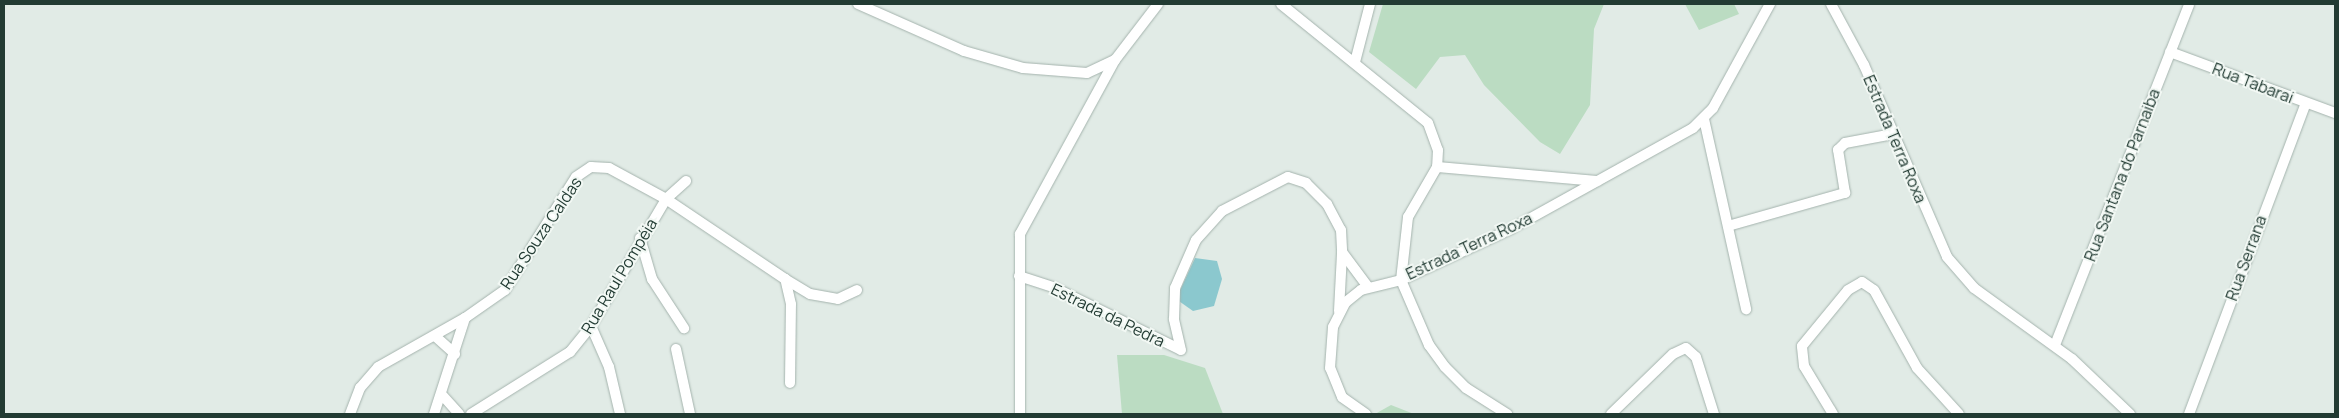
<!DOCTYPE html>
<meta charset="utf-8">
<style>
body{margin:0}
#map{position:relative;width:2339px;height:418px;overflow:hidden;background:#e1ebe6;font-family:Manrope,sans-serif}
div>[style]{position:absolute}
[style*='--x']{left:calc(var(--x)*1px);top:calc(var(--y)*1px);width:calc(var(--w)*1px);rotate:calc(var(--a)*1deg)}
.green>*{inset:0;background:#bbdcc2}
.water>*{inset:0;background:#8bc8ce}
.roads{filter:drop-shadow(0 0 1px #a4b3ad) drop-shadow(0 0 1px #a4b3ad)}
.minor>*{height:10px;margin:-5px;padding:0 5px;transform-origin:5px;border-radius:5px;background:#fff}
span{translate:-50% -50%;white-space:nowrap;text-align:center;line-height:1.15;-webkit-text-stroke:4px #f2f8f4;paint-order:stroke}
.street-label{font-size:16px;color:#223b33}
.frame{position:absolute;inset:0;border:5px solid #223b33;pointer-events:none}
</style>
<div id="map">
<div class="green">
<i style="clip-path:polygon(1383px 4px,1604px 4px,1594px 29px,1590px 105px,1560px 154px,1540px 142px,1484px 85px,1465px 55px,1440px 57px,1416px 89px,1369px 52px)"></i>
<i style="clip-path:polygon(1685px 4px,1734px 4px,1739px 14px,1699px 30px)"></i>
<i style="clip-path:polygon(1117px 355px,1164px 355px,1205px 368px,1223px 414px,1122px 414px)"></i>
<i style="clip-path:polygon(1391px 405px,1414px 414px,1375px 414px)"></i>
</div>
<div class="water">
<i style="clip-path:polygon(1195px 258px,1217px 261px,1222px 279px,1214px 306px,1193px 311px,1176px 299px)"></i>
</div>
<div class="roads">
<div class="minor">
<i style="--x:858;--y:4;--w:116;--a:23.9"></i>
<i style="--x:964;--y:51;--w:61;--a:16.1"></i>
<i style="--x:1023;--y:68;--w:64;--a:4.5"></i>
<i style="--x:1087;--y:73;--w:31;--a:-25"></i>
<i style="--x:1281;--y:4;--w:189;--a:39"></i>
<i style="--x:1428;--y:123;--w:29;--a:70"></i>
<i style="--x:1438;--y:150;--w:17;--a:93"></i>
<i style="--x:1437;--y:167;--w:58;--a:120.1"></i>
<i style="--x:1408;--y:217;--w:63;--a:96.3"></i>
<i style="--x:1401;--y:280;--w:71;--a:66.7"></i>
<i style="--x:1429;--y:345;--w:27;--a:54"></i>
<i style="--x:1445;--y:367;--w:30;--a:45"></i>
<i style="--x:1466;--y:388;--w:49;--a:32.4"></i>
<i style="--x:1831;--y:4;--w:69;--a:61.6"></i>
<i style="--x:1864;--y:65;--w:209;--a:66.6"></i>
<i style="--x:1947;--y:257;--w:41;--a:48.9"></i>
<i style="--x:1974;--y:288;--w:121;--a:35.9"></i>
<i style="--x:2072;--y:359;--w:80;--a:43.5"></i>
<i style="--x:2170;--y:52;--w:176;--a:20.3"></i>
<i style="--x:1355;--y:62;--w:60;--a:-75.5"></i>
<i style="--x:1704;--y:119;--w:195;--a:77.5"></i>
<i style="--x:1437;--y:167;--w:161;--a:5"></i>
<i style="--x:1728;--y:226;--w:122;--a:-15.8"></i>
<i style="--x:1845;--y:193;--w:44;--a:-99.2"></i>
<i style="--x:1838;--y:150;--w:10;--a:-45"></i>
<i style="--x:1845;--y:143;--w:49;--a:-10.6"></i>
<i style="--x:640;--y:238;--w:43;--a:73.7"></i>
<i style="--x:652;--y:279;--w:59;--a:56.9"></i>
<i style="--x:1019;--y:276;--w:38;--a:18"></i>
<i style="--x:1055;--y:288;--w:140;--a:26.2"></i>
<i style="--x:1181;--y:350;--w:32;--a:-103"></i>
<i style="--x:1174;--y:319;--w:31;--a:-88"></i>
<i style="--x:1175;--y:288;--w:52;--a:-66.4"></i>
<i style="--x:1196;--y:240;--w:39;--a:-48"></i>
<i style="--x:1222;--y:211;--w:74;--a:-27.3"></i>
<i style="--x:1288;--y:177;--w:19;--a:18"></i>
<i style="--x:1306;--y:183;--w:30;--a:45"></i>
<i style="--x:1327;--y:204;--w:30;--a:62"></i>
<i style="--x:1341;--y:230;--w:22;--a:87"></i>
<i style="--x:1342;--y:252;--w:44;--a:53.4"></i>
<i style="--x:1339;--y:311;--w:58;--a:-87"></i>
<i style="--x:591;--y:326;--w:45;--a:66.3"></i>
<i style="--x:609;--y:367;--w:48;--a:76.8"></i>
<i style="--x:435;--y:336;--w:27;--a:42"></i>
<i style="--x:2055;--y:345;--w:366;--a:-68.5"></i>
<i style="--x:676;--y:349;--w:66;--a:77.8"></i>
<i style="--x:790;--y:383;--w:79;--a:-89.3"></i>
<i style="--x:791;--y:304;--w:26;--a:-103"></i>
<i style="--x:785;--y:279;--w:29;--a:31"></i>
<i style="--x:810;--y:294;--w:28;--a:10"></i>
<i style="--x:838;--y:299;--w:21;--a:-25"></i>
<i style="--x:443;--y:396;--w:24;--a:48"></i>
<i style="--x:350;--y:414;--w:28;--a:-69"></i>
<i style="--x:360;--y:388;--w:28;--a:-49"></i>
<i style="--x:378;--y:367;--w:100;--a:-29.4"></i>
<i style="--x:465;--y:318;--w:49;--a:-35"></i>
<i style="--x:505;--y:290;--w:133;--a:-57.9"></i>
<i style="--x:576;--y:177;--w:18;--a:-34"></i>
<i style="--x:591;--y:167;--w:18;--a:3"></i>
<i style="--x:609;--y:168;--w:65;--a:28.5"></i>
<i style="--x:666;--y:199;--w:143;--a:33.9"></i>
<i style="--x:434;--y:414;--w:101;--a:-72.1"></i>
<i style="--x:471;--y:414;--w:117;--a:-32.1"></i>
<i style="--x:570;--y:352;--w:33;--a:-51"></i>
<i style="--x:591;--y:326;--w:147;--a:-59.4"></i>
<i style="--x:666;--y:199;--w:27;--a:-42"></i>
<i style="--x:1020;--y:414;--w:180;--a:-90"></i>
<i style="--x:1020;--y:234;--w:198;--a:-61.4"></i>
<i style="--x:1115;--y:60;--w:71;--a:-52.5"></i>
<i style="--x:1366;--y:414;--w:29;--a:-145"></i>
<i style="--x:1342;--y:397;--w:31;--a:-112"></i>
<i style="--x:1330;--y:368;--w:41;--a:-85.8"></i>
<i style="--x:1333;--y:327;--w:28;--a:-63"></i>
<i style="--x:1346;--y:302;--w:19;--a:-39"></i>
<i style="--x:1361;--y:290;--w:41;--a:-14"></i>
<i style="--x:1401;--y:280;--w:121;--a:-24.9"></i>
<i style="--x:1511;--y:229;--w:208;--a:-29"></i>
<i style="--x:1693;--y:128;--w:28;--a:-45"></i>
<i style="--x:1713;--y:108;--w:119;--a:-61.3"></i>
<i style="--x:1611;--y:414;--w:86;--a:-44.1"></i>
<i style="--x:1673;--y:354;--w:14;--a:-25"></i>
<i style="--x:1686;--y:348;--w:13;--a:42"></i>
<i style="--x:1696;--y:357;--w:60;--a:72.5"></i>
<i style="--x:1833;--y:414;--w:56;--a:-121.1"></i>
<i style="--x:1804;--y:366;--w:20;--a:-96"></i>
<i style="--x:1802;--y:346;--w:72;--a:-50.6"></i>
<i style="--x:1848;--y:290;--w:16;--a:-30"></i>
<i style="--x:1862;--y:282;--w:14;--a:34"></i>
<i style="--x:1874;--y:290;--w:89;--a:61.1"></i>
<i style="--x:1917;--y:368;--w:62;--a:47.6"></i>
<i style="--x:2189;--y:414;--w:332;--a:-69.4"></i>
</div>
</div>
<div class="street-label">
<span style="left:2253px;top:83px;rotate:21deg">Rua Tabarai</span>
<span style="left:1895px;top:139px;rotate:67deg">Estrada Terra Roxa</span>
<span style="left:2122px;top:175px;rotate:-69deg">Rua Santana do Parnaiba</span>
<span style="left:541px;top:233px;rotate:-56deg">Rua Souza Caldas</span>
<span style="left:1469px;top:246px;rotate:-25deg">Estrada Terra Roxa</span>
<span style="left:2246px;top:258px;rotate:-70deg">Rua Serrana</span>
<span style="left:619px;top:276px;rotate:-59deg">Rua Raul Pompéia</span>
<span style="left:1108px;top:315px;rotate:26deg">Estrada da Pedra</span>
</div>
<div class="frame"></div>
</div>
